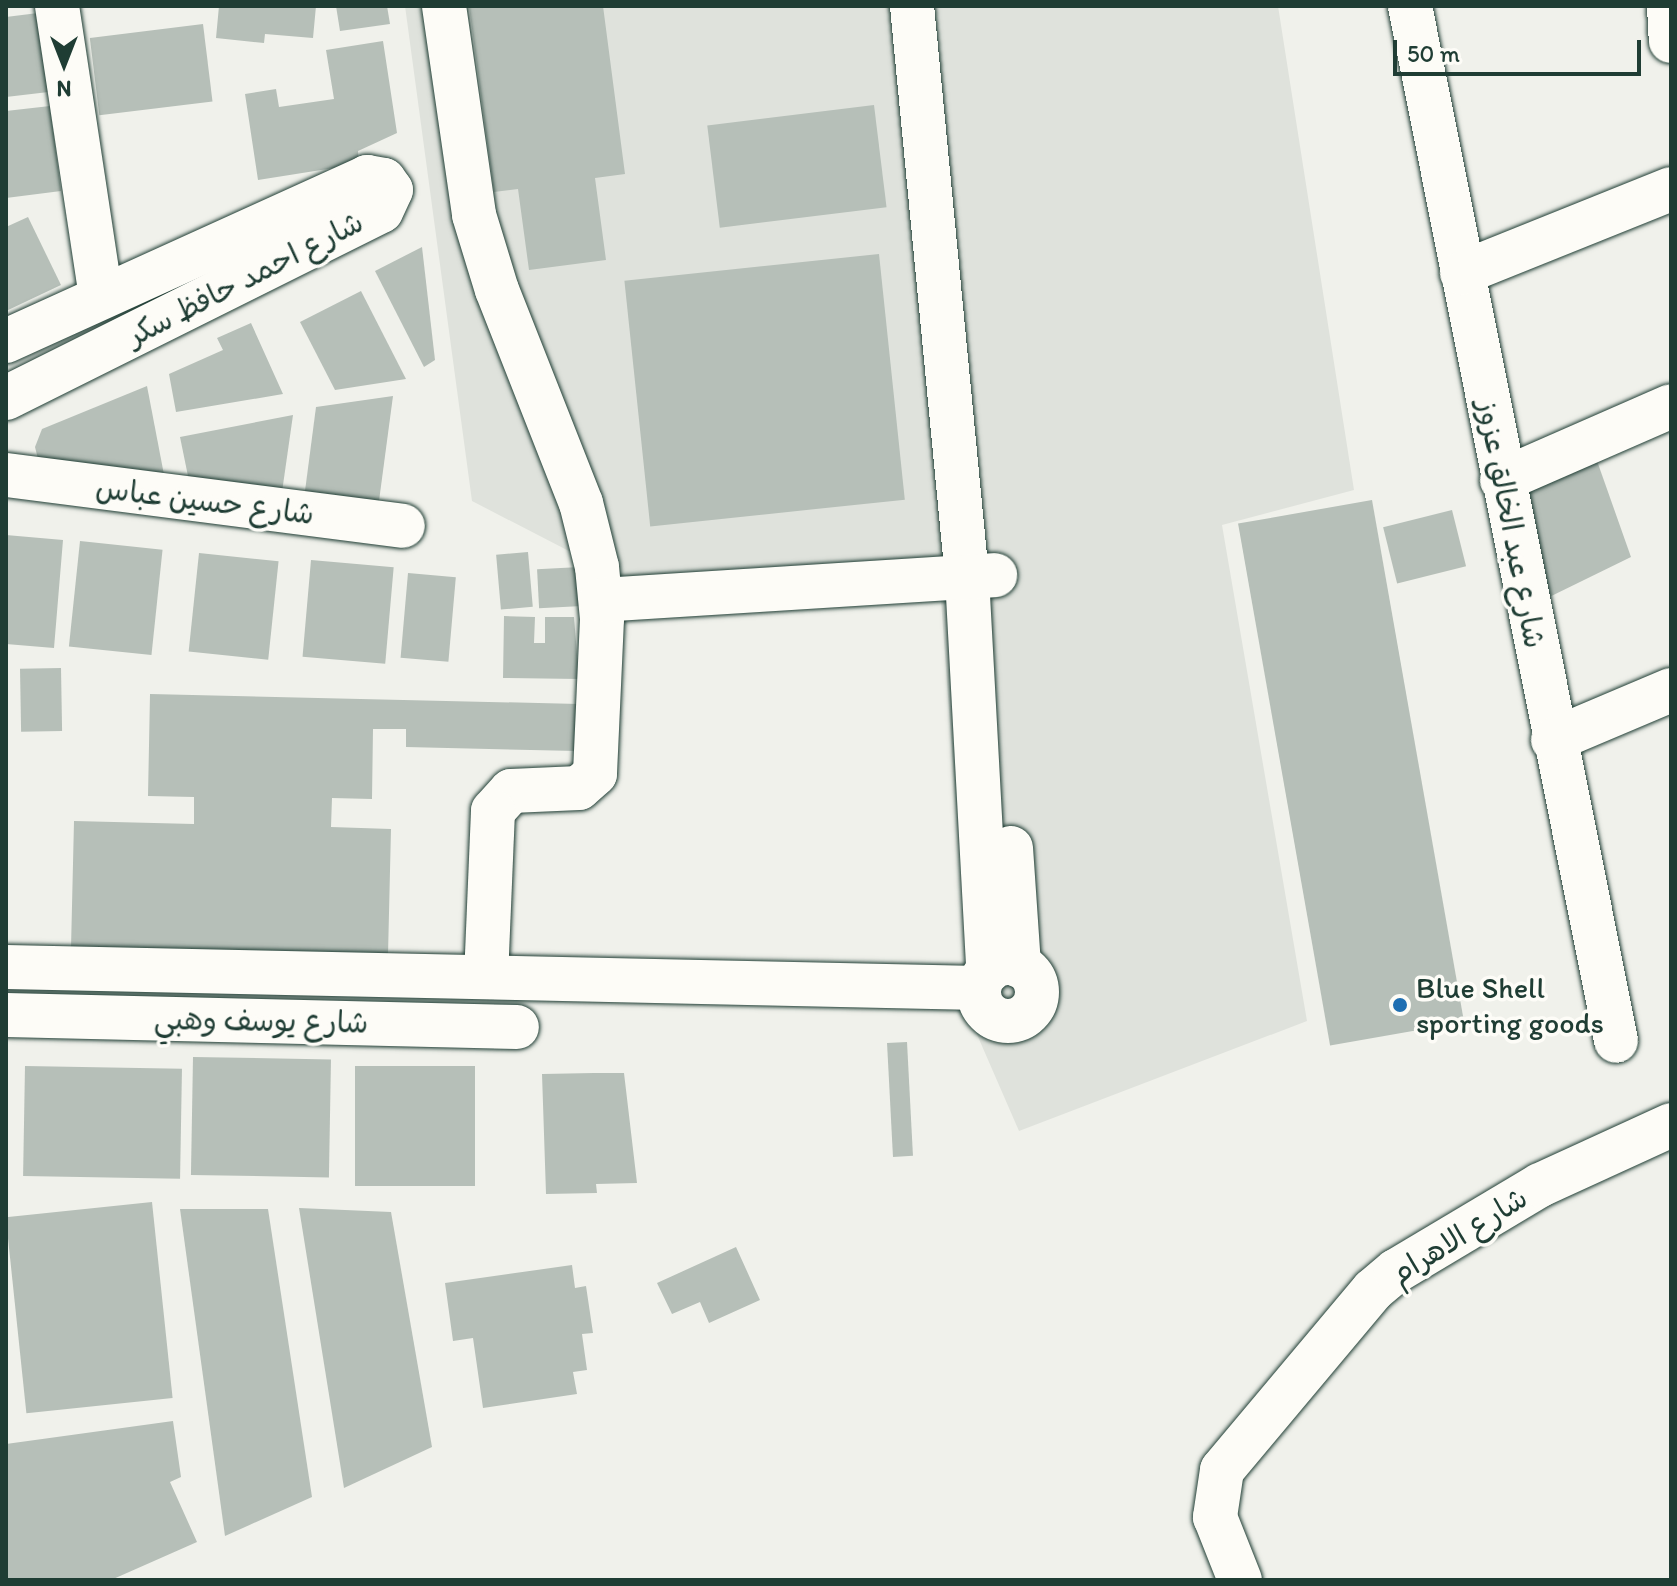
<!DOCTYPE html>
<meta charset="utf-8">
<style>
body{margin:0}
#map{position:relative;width:1677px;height:1586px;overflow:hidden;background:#f0f1eb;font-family:Itim,"Playpen Sans Arabic",sans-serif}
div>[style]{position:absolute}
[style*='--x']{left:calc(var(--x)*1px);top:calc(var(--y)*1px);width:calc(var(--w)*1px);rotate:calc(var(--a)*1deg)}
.built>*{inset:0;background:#dfe2dc}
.building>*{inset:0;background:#b6bfb8;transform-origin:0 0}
.roads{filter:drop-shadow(0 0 2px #1f3d34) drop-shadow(0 0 2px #1f3d34)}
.minor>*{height:44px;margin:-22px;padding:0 22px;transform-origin:22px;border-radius:22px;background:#fdfcf7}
.minor>.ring{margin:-22px;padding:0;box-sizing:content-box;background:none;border:44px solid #fdfcf7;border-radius:50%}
.major>*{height:44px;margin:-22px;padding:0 22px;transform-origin:22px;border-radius:22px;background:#fdfcf7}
.dots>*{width:22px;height:22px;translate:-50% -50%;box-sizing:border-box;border:4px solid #fdfcf7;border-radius:50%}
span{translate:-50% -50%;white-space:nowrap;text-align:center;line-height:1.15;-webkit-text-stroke:7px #fdfcf7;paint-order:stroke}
.street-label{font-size:30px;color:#1f3d34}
.poi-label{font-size:30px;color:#1f3d34}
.left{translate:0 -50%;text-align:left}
.frame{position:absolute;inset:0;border:8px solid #1f3d34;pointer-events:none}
.north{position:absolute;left:24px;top:24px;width:80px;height:80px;-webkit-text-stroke:6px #fdfcf7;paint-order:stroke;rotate:180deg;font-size:22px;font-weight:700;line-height:32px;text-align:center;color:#1f3d34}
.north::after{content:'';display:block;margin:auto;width:28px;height:36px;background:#1f3d34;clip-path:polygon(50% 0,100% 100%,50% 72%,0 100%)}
.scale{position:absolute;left:1393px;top:40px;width:248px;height:36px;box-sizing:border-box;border:4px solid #1f3d34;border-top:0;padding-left:10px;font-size:24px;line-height:28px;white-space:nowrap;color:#1f3d34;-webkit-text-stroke:6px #fdfcf7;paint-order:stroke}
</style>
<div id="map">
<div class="built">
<i style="clip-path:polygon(405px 6px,1278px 6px,1354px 490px,1222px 525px,1307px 1021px,1019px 1131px,972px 1023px,938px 560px,650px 593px,472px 501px)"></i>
</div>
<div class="building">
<i style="clip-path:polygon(219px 6px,316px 6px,313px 38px,265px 34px,264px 43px,216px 38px)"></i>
<i style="clip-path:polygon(336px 6px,387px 6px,390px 24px,340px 31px)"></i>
<i style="clip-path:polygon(469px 6px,603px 6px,625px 174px,595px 178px,606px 260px,529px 270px,518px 189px,494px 192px)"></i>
<i style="clip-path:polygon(46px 12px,57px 91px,6px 97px,6px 17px)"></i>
<i style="left:203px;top:24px;width:78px;height:114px;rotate:83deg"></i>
<i style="clip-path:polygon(383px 41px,397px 133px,358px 151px,359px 164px,258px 180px,245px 94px,276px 89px,279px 107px,334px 99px,326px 50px)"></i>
<i style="left:874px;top:105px;width:103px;height:168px;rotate:83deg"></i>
<i style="clip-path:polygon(50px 106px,61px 191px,6px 198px,6px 111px)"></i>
<i style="clip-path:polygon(28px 217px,61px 285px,6px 311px,6px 227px)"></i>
<i style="clip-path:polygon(422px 247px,435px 360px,424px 367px,375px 271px)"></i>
<i style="left:879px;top:254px;width:247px;height:256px;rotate:84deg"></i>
<i style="clip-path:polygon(361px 291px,406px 379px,335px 390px,300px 322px)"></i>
<i style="clip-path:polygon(251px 323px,283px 394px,176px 412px,169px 374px,223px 350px,217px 338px)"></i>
<i style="clip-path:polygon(147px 386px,165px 480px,39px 463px,35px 447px,42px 429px)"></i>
<i style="clip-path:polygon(393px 396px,379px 501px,305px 491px,316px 407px)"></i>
<i style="clip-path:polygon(293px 415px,282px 492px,189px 481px,180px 437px)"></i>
<i style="clip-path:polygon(1596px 458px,1631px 557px,1535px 604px,1520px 491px)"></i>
<i style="left:1372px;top:500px;width:530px;height:136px;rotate:80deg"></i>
<i style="left:1452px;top:510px;width:58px;height:71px;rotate:76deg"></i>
<i style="clip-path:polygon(6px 535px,63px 540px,54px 648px,6px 644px)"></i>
<i style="left:80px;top:541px;width:83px;height:106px;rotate:6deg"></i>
<i style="left:528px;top:552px;width:55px;height:32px;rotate:85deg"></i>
<i style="left:199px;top:553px;width:80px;height:99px;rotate:6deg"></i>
<i style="left:311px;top:560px;width:83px;height:97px;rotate:5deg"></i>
<i style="left:580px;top:567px;width:39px;height:43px;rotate:87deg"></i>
<i style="left:408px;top:573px;width:48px;height:85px;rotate:5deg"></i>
<i style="clip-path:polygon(504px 616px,535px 617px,534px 643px,545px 643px,545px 617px,574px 617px,579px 679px,503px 678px)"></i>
<i style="left:61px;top:668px;width:63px;height:41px;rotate:89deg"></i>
<i style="clip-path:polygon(150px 694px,579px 704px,577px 751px,406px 747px,406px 729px,373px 729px,372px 799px,332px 798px,331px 827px,391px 829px,388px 955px,71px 948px,74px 821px,194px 824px,194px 797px,148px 796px)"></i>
<i style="left:907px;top:1042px;width:114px;height:20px;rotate:87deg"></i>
<i style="left:193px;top:1057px;width:138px;height:118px;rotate:1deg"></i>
<i style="left:25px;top:1066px;width:157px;height:110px;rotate:1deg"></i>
<i style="left:355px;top:1066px;width:120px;height:120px"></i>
<i style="clip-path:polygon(594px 1073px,624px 1073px,637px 1183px,596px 1184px,597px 1193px,546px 1194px,542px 1074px)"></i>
<i style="left:152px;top:1202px;width:197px;height:147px;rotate:84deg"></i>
<i style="clip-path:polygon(299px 1208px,391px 1212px,432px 1447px,344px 1488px)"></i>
<i style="clip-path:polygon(180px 1209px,268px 1209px,312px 1497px,225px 1536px)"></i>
<i style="clip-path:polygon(736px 1247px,760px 1300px,709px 1323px,700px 1302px,672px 1314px,657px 1283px)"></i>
<i style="clip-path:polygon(572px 1265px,575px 1288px,586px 1286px,593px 1333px,582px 1334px,587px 1370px,573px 1372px,577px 1394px,483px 1408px,473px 1338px,453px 1341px,445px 1283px)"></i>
<i style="clip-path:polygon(173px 1421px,181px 1477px,170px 1482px,197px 1542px,111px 1580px,6px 1580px,6px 1444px)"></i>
</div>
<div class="roads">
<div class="minor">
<i style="--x:57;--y:6;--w:294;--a:81.4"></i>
<i style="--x:444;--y:6;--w:211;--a:81.8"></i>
<i style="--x:474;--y:215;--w:78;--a:73"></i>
<i style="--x:497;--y:290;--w:229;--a:68.5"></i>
<i style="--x:581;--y:503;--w:66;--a:76"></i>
<i style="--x:597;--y:567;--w:52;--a:84.5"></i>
<i style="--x:602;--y:619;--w:155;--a:92.6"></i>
<i style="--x:595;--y:774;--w:21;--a:139"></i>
<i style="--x:579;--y:788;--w:68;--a:177.5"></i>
<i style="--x:511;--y:791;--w:27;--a:132"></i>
<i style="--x:493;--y:811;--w:166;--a:92.4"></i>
<i style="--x:912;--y:6;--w:574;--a:84.5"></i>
<i style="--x:967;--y:577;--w:395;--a:86.9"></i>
<i style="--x:1410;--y:6;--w:1055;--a:78.74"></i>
<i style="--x:1669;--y:6;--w:35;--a:87"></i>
<i style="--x:1462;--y:273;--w:225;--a:-21.9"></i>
<i style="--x:6;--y:341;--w:397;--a:-24.4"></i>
<i style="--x:367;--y:177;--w:17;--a:10"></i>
<i style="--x:384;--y:180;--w:12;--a:55"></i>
<i style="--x:391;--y:190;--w:23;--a:115"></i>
<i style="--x:381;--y:211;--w:419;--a:153.5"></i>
<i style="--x:6;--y:475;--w:400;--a:7.3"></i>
<i style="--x:1502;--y:480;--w:184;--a:-23.6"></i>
<i style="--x:601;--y:600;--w:395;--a:-3.6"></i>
<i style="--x:1553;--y:740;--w:128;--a:-23"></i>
<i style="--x:1011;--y:848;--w:118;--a:86.1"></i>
<i class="ring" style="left:979px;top:963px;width:14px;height:14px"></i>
<i style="--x:6;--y:967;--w:973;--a:1.24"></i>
<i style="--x:6;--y:1015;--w:511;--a:1.35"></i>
<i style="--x:1222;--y:1470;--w:48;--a:98.5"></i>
<i style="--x:1215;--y:1517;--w:68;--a:68.4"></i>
</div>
<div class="major">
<i style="--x:1222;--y:1470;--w:235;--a:-50"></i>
<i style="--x:1373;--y:1290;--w:30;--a:-40"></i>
<i style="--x:1396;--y:1271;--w:168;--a:-30.8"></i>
<i style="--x:1540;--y:1185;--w:144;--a:-24.6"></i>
</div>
</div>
<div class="dots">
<i style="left:1400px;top:1005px;background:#1f6fb2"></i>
</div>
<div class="street-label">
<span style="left:245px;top:279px;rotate:-27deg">شارع احمد حافظ سكر</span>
<span style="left:205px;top:501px;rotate:7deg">شارع حسين عباس</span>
<span style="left:1511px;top:524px;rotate:79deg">شارع عبد الخالق عزوز</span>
<span style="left:261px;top:1021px;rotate:1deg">شارع يوسف وهبي</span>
<span style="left:1459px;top:1236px;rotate:-32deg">شارع الاهرام</span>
</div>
<div class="poi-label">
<span class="left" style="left:1416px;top:1005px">Blue Shell<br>sporting goods</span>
</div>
<div class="frame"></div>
<div class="north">N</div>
<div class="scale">50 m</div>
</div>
